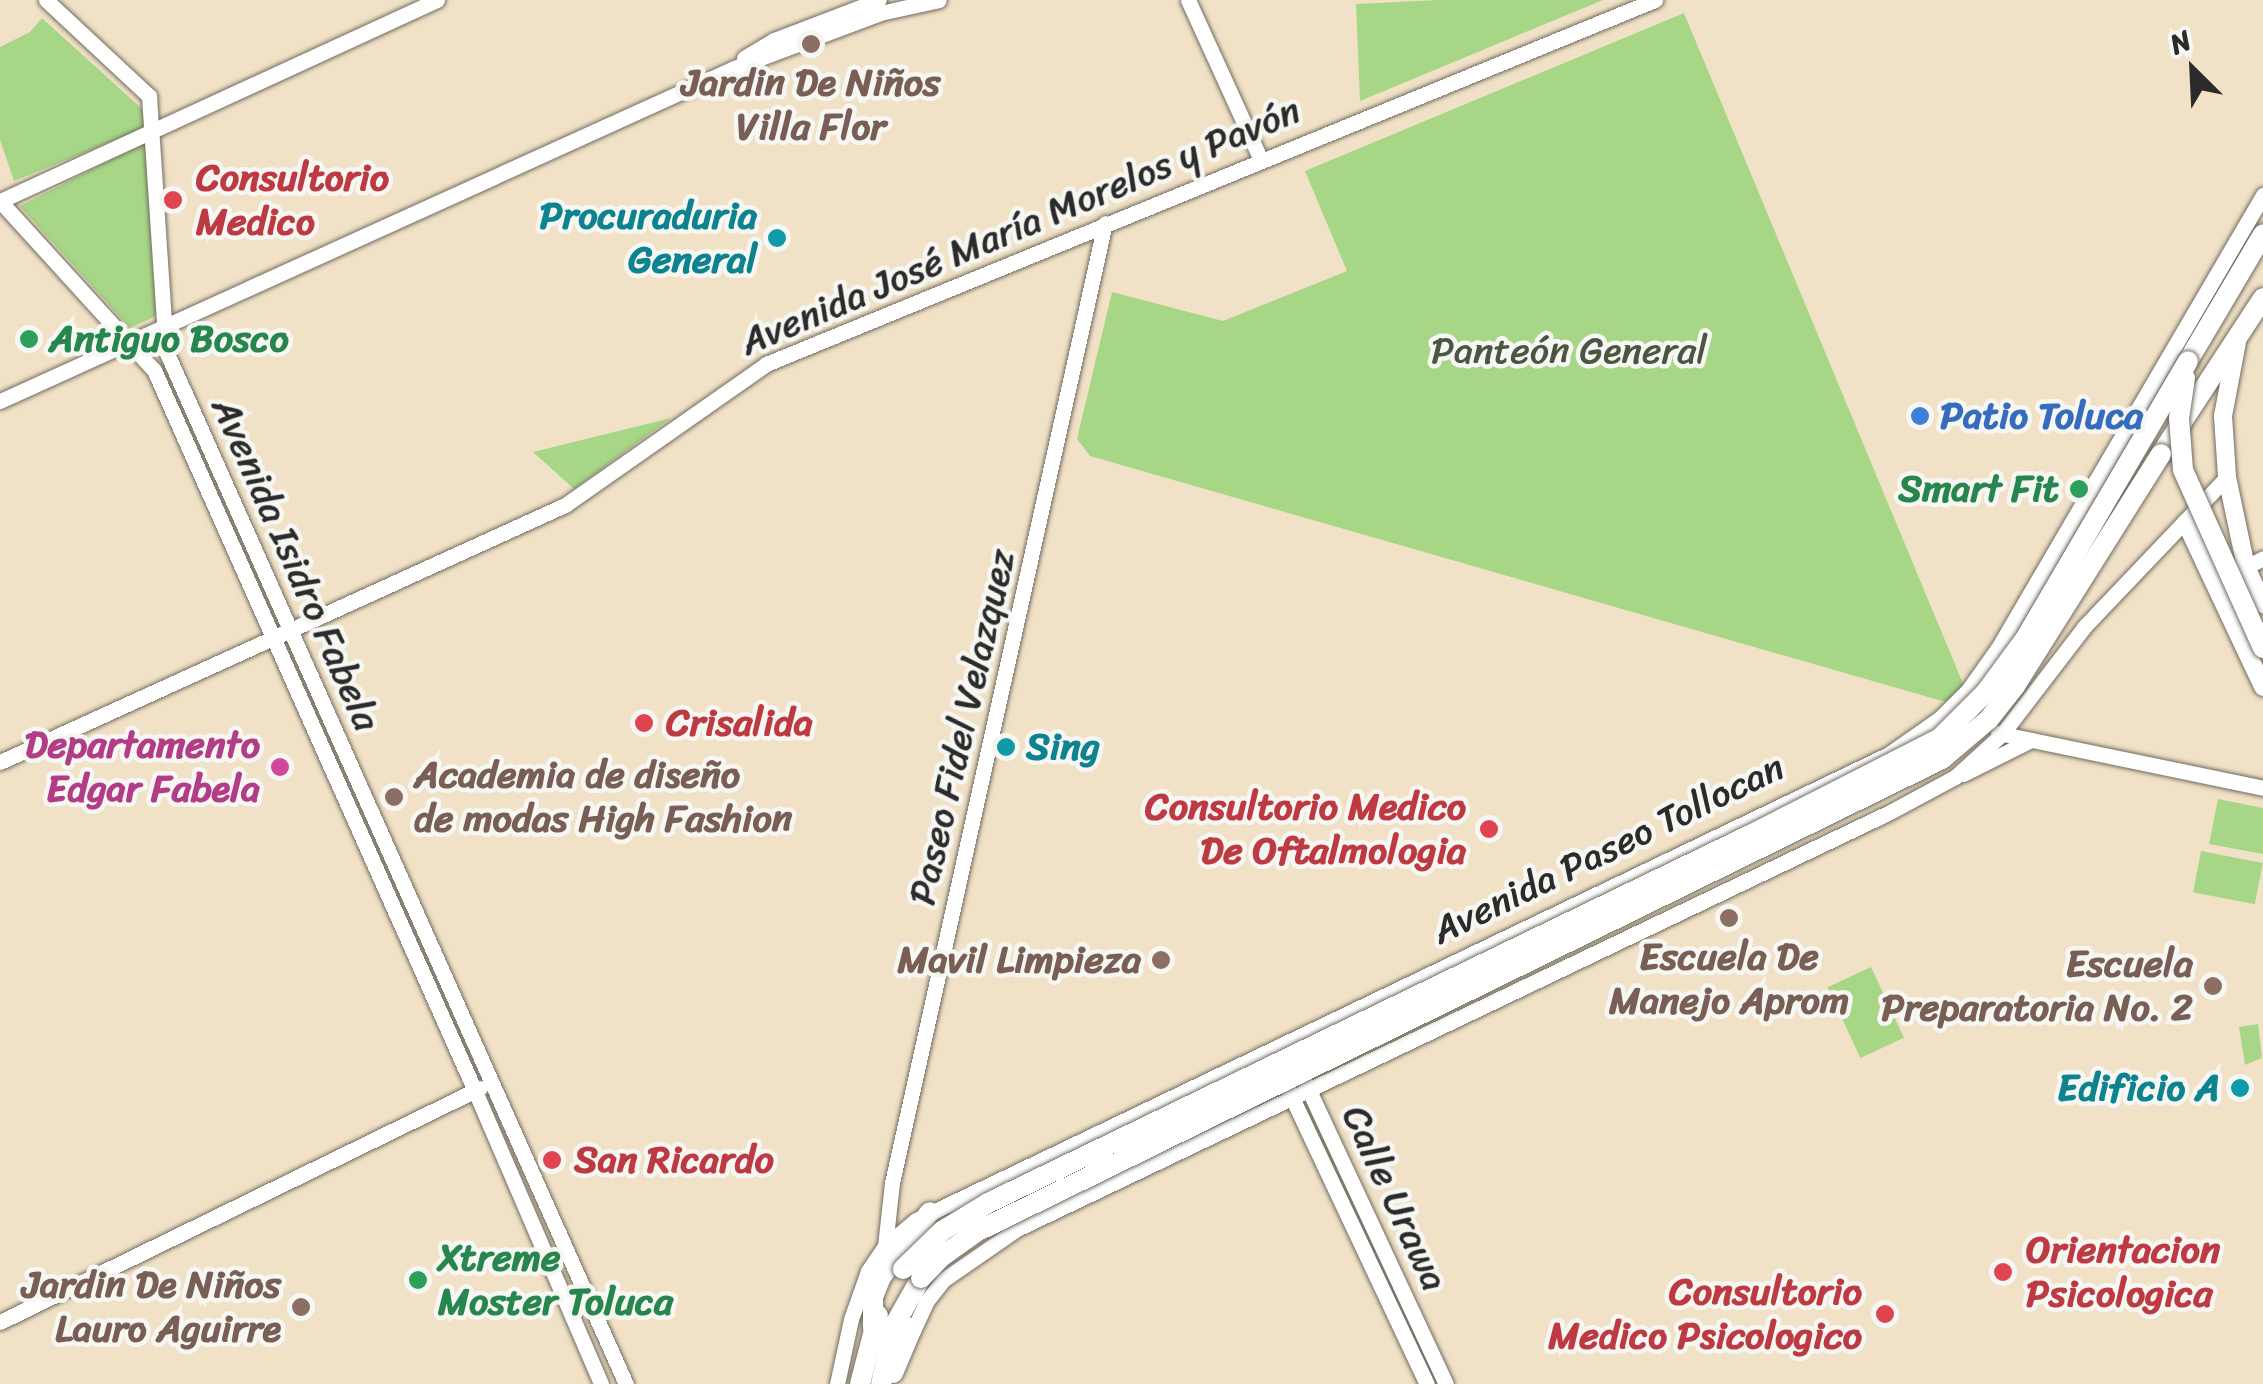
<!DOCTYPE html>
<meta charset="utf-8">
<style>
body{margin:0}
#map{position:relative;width:2263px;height:1384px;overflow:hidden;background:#f1e1c6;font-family:Sriracha,sans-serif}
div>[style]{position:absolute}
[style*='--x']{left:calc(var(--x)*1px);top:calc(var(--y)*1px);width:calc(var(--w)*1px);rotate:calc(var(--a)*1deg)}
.green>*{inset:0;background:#a7d786;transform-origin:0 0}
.roads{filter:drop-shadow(0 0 2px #706b61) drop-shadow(0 0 2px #706b61)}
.secondary>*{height:15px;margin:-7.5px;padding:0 7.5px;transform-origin:7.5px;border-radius:7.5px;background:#fff}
.primary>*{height:18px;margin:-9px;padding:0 9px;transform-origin:9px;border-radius:9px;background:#fff}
.highway>*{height:20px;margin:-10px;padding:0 10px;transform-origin:10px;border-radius:10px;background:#fff}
.bridges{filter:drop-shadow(0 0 2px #706b61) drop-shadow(0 0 2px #706b61)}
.highway-bridge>*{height:20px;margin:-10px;padding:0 10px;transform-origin:10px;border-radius:10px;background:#fff}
.dots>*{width:28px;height:28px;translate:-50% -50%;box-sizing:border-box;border:5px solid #f6f6f2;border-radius:50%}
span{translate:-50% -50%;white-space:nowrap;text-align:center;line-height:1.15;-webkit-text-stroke:9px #f6f6f2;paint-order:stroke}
.education-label{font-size:38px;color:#785e54;font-weight:700}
.left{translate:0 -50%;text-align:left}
.right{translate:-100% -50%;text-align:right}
.health-label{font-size:38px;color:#be3a42;font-weight:700}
.culture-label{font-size:38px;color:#0d838f;font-weight:700}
.street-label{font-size:38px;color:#2b2b2b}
.leisure-label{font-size:38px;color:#27864d;font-weight:700}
.park-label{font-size:38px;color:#4a5642}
.shop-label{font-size:38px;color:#366cbe;font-weight:700}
.hotel-label{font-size:38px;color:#b23c85;font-weight:700}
.north{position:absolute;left:2143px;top:20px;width:100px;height:100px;-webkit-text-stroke:8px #f6f6f2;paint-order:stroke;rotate:336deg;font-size:28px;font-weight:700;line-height:40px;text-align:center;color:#2b2b2b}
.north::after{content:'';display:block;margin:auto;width:35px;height:45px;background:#2b2b2b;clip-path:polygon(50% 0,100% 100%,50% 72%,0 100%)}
</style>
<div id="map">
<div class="green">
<i style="clip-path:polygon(1438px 0,1603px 0,1360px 101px,1356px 4px)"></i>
<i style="clip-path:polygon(1684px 13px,1964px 686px,1949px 703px,1090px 456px,1077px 439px,1112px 292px,1223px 321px,1347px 271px,1305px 171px)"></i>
<i style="clip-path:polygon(42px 18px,141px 108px,145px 118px,142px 129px,14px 181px,0 140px,0 47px,30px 32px)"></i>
<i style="clip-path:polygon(146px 142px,160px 314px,130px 328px,20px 206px)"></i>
<i style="clip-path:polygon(671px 418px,574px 489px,533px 452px)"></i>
<i style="clip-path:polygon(2218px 799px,2263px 808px,2263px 854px,2209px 844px)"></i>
<i style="left:2201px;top:851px;width:63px;height:42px;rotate:11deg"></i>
<i style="left:1871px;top:967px;width:78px;height:48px;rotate:65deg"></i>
<i style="clip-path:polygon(2258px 1024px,2262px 1058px,2245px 1065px,2239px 1027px)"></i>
</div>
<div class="roads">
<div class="secondary">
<i style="--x:46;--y:0;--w:141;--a:43"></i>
<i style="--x:149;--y:96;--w:256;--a:86.2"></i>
<i style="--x:166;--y:351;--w:1131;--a:66"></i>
<i style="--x:1188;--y:0;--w:174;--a:65.5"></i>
<i style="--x:744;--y:58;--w:35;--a:-31"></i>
<i style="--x:774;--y:40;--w:112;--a:-20.9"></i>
<i style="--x:0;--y:201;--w:229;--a:47.7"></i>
<i style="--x:154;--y:370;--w:789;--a:66"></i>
<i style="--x:475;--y:1091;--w:319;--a:66.7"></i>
<i style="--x:0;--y:201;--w:481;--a:-24.7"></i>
<i style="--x:0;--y:401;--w:806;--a:-24.4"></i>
<i style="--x:734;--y:68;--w:156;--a:-20.6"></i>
<i style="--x:880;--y:13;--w:60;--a:-12.4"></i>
<i style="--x:2238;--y:571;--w:28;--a:-27"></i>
<i style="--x:1998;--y:733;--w:271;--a:11.7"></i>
<i style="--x:0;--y:762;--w:621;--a:-24.46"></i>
<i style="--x:565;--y:505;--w:246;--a:-35"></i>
<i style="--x:766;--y:364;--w:961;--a:-22.27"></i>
<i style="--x:1963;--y:774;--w:76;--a:-26.6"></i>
<i style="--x:1306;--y:1084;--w:331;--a:65"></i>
<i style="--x:1288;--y:1089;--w:326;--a:64.8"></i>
<i style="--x:885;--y:1246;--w:63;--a:-83.7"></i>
<i style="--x:892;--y:1183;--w:983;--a:-77.49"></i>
<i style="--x:0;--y:1322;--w:534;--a:-25.99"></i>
<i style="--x:910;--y:1337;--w:38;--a:-65"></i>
<i style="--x:926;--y:1302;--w:28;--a:-52"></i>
<i style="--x:943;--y:1280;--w:90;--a:-34.6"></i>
<i style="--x:1017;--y:1229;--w:967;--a:-25.53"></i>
<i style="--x:1890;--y:812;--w:74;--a:-28.3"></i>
<i style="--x:1955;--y:777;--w:64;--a:-42.5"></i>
<i style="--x:2002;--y:734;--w:135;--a:-52.5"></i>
<i style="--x:2084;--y:627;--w:207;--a:-46.4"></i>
<i style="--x:837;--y:1384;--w:66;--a:-77.8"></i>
<i style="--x:851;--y:1319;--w:51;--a:-70.5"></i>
<i style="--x:868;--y:1271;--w:30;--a:-56"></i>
<i style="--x:885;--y:1246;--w:40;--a:-40"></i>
<i style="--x:916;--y:1220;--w:1079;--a:-25.59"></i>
<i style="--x:1889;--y:754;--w:62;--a:-35.2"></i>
<i style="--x:1940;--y:718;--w:40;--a:-45"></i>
<i style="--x:1968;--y:690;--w:52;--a:-54.5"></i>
<i style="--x:1998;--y:648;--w:525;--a:-59.67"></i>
</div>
<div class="primary">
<i style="--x:2237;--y:342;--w:75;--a:100.7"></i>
<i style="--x:2223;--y:416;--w:61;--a:86.2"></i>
<i style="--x:2227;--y:477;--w:92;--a:78.1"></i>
<i style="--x:2246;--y:567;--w:41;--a:65.3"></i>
<i style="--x:2186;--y:523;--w:181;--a:64.8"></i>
</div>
<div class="highway">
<i style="--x:2188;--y:361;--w:147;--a:-59.4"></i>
<i style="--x:2161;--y:454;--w:186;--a:-56.8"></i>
<i style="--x:873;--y:1328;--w:31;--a:-90"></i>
<i style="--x:873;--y:1297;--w:22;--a:-68"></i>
<i style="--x:881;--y:1277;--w:81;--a:-53"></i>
<i style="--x:893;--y:1373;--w:49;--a:-67.1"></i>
<i style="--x:860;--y:1384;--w:71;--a:-75.4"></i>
<i style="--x:881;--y:1384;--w:62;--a:-76.9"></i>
<i style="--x:895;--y:1324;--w:53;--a:-60.5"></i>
</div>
</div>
<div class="bridges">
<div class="highway-bridge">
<i style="--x:2185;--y:378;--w:40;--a:98.5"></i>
<i style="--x:2179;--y:418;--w:52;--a:85.6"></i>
<i style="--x:2183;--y:470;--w:195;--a:65.8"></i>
<i style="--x:903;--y:1269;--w:54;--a:-44.3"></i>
<i style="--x:942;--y:1231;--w:54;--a:-31.3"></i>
<i style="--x:988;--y:1203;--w:844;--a:-25.78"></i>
<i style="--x:1748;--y:836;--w:216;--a:-27"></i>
<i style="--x:1940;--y:738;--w:65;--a:-45"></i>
<i style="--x:1986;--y:692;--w:66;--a:-53.7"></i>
<i style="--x:2025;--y:639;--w:322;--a:-59.6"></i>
<i style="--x:921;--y:1278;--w:29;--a:-46"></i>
<i style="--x:941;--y:1257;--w:43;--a:-35.5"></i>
<i style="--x:976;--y:1232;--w:1076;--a:-26.09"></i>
<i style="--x:1942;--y:759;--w:62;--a:-40.4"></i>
<i style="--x:1989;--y:719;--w:42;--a:-51.8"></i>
<i style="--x:2015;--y:686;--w:274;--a:-57.8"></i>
</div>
</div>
<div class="dots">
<i style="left:811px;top:44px;background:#8d6e63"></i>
<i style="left:173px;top:200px;background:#e0444e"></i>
<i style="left:777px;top:238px;background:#0f9aa8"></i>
<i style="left:29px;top:339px;background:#2e9e5b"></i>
<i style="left:1920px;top:416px;background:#3f7fe0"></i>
<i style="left:2079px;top:489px;background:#2e9e5b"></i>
<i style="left:644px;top:723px;background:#e0444e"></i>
<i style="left:1006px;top:747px;background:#0f9aa8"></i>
<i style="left:280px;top:767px;background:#d1479c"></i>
<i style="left:394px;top:797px;background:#8d6e63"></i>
<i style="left:1489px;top:829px;background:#e0444e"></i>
<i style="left:1729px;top:918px;background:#8d6e63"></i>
<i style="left:1161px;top:960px;background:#8d6e63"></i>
<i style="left:2213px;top:986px;background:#8d6e63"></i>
<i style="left:2240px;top:1088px;background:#0f9aa8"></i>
<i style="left:552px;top:1160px;background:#e0444e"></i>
<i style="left:2003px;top:1272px;background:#e0444e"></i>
<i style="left:418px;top:1280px;background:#2e9e5b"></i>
<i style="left:301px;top:1307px;background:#8d6e63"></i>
<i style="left:1885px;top:1314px;background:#e0444e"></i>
</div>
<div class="education-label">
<span style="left:811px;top:105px">Jardin De Niños<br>Villa Flor</span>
<span class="left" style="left:414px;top:797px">Academia de diseño<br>de modas High Fashion</span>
<span style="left:1729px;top:979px">Escuela De<br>Manejo Aprom</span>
<span class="right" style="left:1141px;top:960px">Mavil Limpieza</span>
<span class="right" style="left:2193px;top:986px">Escuela<br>Preparatoria No. 2</span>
<span class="right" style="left:281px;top:1307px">Jardin De Niños<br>Lauro Aguirre</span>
</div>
<div class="health-label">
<span class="left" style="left:196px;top:200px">Consultorio<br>Medico</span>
<span class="left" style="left:666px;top:723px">Crisalida</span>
<span class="right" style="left:1466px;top:829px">Consultorio Medico<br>De Oftalmologia</span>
<span class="left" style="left:574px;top:1160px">San Ricardo</span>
<span class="left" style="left:2026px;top:1272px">Orientacion<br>Psicologica</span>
<span class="right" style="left:1862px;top:1314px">Consultorio<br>Medico Psicologico</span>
</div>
<div class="culture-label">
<span class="right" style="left:757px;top:238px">Procuraduria<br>General</span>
<span class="left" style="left:1026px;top:747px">Sing</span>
<span class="right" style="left:2220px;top:1088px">Edificio A</span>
</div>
<div class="street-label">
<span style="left:1020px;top:226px;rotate:-23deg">Avenida José María Morelos y Pavón</span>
<span style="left:296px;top:564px;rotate:66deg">Avenida Isidro Fabela</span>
<span style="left:962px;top:727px;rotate:-77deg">Paseo Fidel Velazquez</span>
<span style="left:1608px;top:849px;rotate:-26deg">Avenida Paseo Tollocan</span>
<span style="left:1395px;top:1198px;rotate:65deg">Calle Urawa</span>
</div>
<div class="leisure-label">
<span class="left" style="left:49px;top:339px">Antiguo Bosco</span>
<span class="right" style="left:2059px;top:489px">Smart Fit</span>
<span class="left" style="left:438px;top:1280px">Xtreme<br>Moster Toluca</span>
</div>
<div class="park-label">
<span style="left:1569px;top:351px">Panteón General</span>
</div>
<div class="shop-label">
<span class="left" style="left:1940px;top:416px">Patio Toluca</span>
</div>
<div class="hotel-label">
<span class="right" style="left:260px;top:767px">Departamento<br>Edgar Fabela</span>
</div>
<div class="north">N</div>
</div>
